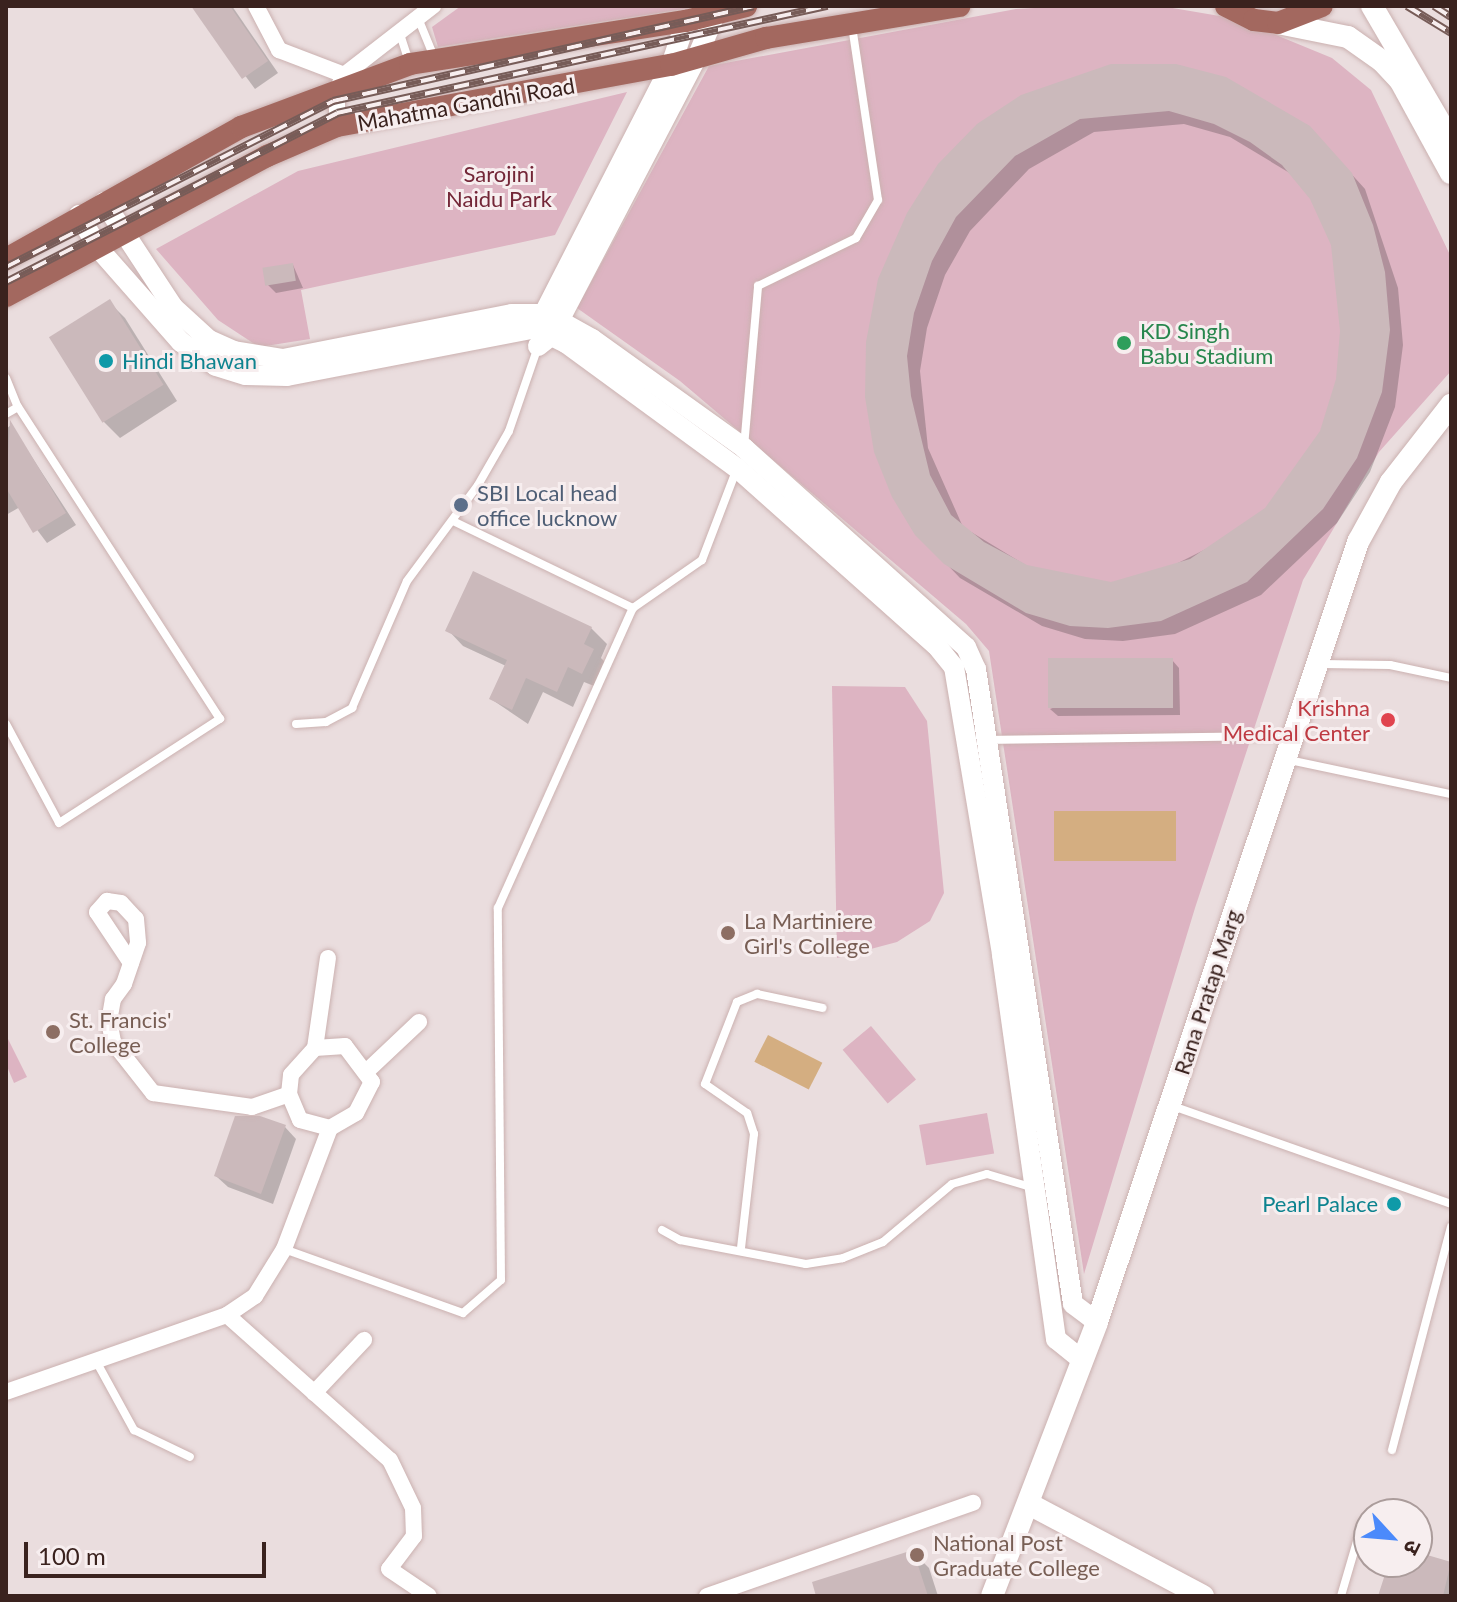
<!DOCTYPE html>
<meta charset="utf-8">
<style>
body{margin:0}
#map{position:relative;width:1457px;height:1602px;overflow:hidden;background:#eaddde;font-family:Lato,"Noto Sans Devanagari",sans-serif}
div>[style]{position:absolute}
[style*='--x']{left:calc(var(--x)*1px);top:calc(var(--y)*1px);width:calc(var(--w)*1px);rotate:calc(var(--a)*1deg)}
.green>*{inset:0;background:#ddb4c2;transform-origin:0 0}
.water>*{inset:0;background:#d4ae81;transform-origin:0 0}
.shadow>*{inset:0;background:#0003}
.building>*{inset:0;background:#cbb9bb;transform-origin:0 0}
.roads{filter:drop-shadow(0 0 2px #cbb1b0) drop-shadow(0 0 2px #cbb1b0)}
.service>*{height:8px;margin:-4px;padding:0 4px;transform-origin:4px;border-radius:4px;background:#fff}
.minor>*{height:16px;margin:-8px;padding:0 8px;transform-origin:8px;border-radius:8px;background:#fff}
.tertiary>*{height:20px;margin:-10px;padding:0 10px;transform-origin:10px;border-radius:10px;background:#fff}
.secondary>*{height:22px;margin:-11px;padding:0 11px;transform-origin:11px;border-radius:11px;background:#fff}
.primary>*{height:22px;margin:-11px;padding:0 11px;transform-origin:11px;border-radius:11px;background:#a3685f}
.rail>*{height:8px;margin-top:-4px;transform-origin:0;background:repeating-linear-gradient(90deg,#f7eeef 0 15px,#775c58 0 30px);box-sizing:border-box;border-block:2px solid #775c58}
.dots>*{width:22px;height:22px;translate:-50% -50%;box-sizing:border-box;border:4px solid #f7eeef;border-radius:50%}
span{translate:-50% -50%;white-space:nowrap;text-align:center;line-height:1.15;-webkit-text-stroke:6px #f7eeef;paint-order:stroke}
.street-label{font-size:22px;color:#3a221e}
.park-label{font-size:22px;color:#732637}
.leisure-label{font-size:22px;color:#27864d}
.left{translate:0 -50%;text-align:left}
.culture-label{font-size:22px;color:#0d838f}
.right{translate:-100% -50%;text-align:right}
.service-label{font-size:22px;color:#4e5e75}
.health-label{font-size:22px;color:#be3a42}
.education-label{font-size:22px;color:#785e54}
.frame{position:absolute;inset:0;border:8px solid #3a221e;pointer-events:none}
.north{position:absolute;left:1353px;top:1498px;width:80px;height:80px;box-sizing:border-box;background:#f7eeef;border:2px solid #ab9c9b;border-radius:50%;rotate:116deg;font-size:22px;font-weight:700;line-height:32px;text-align:center;color:#3a221e}
.north::after{content:'';display:block;margin:auto;width:28px;height:36px;background:#4b8afb;clip-path:polygon(50% 0,100% 100%,50% 72%,0 100%)}
.scale{position:absolute;left:24px;top:1542px;width:242px;height:36px;box-sizing:border-box;border:4px solid #3a221e;border-top:0;padding-left:10px;font-size:24px;line-height:28px;white-space:nowrap;color:#3a221e;-webkit-text-stroke:6px #f7eeef;paint-order:stroke}
</style>
<div id="map">
<div class="green">
<i style="clip-path:polygon(461px 6px,703px 6px,438px 47px,432px 27px)"></i>
<i style="clip-path:polygon(1071px 6px,1161px 6px,1237px 19px,1332px 58px,1371px 90px,1451px 257px,1451px 371px,1379px 452px,1303px 580px,1195px 908px,1084px 1274px,989px 651px,966px 624px,680px 381px,577px 308px,709px 66px,1016px 9px)"></i>
<i style="clip-path:polygon(627px 92px,555px 235px,301px 290px,310px 339px,259px 347px,218px 320px,156px 249px,298px 171px)"></i>
<i style="clip-path:polygon(832px 686px,905px 687px,927px 721px,944px 893px,930px 921px,897px 942px,837px 958px)"></i>
<i style="left:871px;top:1026px;width:70px;height:37px;rotate:50deg"></i>
<i style="clip-path:polygon(6px 1035px,27px 1077px,14px 1083px,6px 1064px)"></i>
<i style="left:987px;top:1113px;width:41px;height:69px;rotate:80deg"></i>
</div>
<div class="water">
<i style="left:1054px;top:811px;width:122px;height:50px"></i>
<i style="left:768px;top:1035px;width:61px;height:30px;rotate:27deg"></i>
</div>
<div class="shadow">
<i style="clip-path:polygon(194px 6px,232px 6px,278px 73px,255px 89px)"></i>
<i style="clip-path:polygon(evenodd,1112px 66px,1317px 136px,1365px 189px,1398px 288px,1403px 345px,1395px 407px,1370px 472px,1337px 523px,1261px 595px,1175px 634px,1123px 641px,1085px 639px,1042px 626px,960px 578px,917px 533px,880px 279px,1112px 66px,1184px 124px,1230px 137px,1293px 175px,1311px 198px,1333px 245px,1342px 331px,1338px 379px,1322px 432px,1266px 509px,1228px 538px,1156px 574px,1111px 584px,1027px 566px,963px 527px,928px 448px,920px 371px,927px 328px,945px 275px,970px 231px,1029px 169px,1094px 132px,1184px 124px)"></i>
<i style="clip-path:polygon(293px 265px,303px 288px,276px 293px,268px 285px)"></i>
<i style="clip-path:polygon(109px 302px,125px 318px,177px 401px,120px 438px,104px 422px)"></i>
<i style="clip-path:polygon(11px 425px,76px 525px,47px 543px,20px 507px,6px 515px,6px 429px)"></i>
<i style="clip-path:polygon(591px 628px,607px 644px,601px 658px,609px 666px,599px 688px,584px 682px,573px 707px,543px 692px,528px 724px,491px 699px,506px 666px,463px 646px,448px 630px)"></i>
<i style="clip-path:polygon(1172px 660px,1179px 668px,1180px 715px,1058px 716px,1050px 709px)"></i>
<i style="clip-path:polygon(285px 1127px,296px 1139px,273px 1204px,228px 1187px,216px 1176px)"></i>
<i style="clip-path:polygon(913px 1552px,929px 1568px,938px 1596px,818px 1596px)"></i>
<i style="clip-path:polygon(1417px 1554px,1451px 1564px,1451px 1596px,1380px 1596px,1391px 1562px,1417px 1562px)"></i>
</div>
<div class="building">
<i style="clip-path:polygon(191px 6px,230px 6px,268px 61px,242px 79px)"></i>
<i style="clip-path:polygon(evenodd,1111px 64px,1176px 64px,1226px 77px,1310px 126px,1352px 173px,1373px 225px,1385px 272px,1390px 330px,1382px 392px,1357px 458px,1323px 509px,1247px 582px,1161px 621px,1108px 628px,1070px 626px,1026px 613px,944px 564px,915px 535px,892px 497px,874px 452px,865px 397px,866px 342px,878px 279px,907px 213px,938px 164px,977px 124px,1021px 95px,1111px 64px,1169px 111px,1214px 124px,1250px 142px,1282px 165px,1310px 199px,1331px 245px,1340px 331px,1336px 379px,1320px 431px,1265px 508px,1190px 559px,1111px 582px,1027px 565px,984px 542px,951px 515px,930px 475px,911px 396px,907px 356px,914px 313px,932px 261px,956px 217px,1015px 156px,1080px 119px,1169px 111px)"></i>
<i style="left:293px;top:263px;width:18px;height:31px;rotate:81deg"></i>
<i style="left:110px;top:299px;width:101px;height:72px;rotate:58deg"></i>
<i style="clip-path:polygon(10px 420px,66px 513px,33px 533px,6px 488px)"></i>
<i style="clip-path:polygon(473px 571px,592px 627px,584px 644px,594px 649px,582px 674px,568px 667px,557px 692px,526px 678px,512px 710px,489px 699px,507px 660px,445px 631px)"></i>
<i style="left:1173px;top:658px;width:50px;height:125px;rotate:90deg"></i>
<i style="clip-path:polygon(235px 1116px,260px 1116px,286px 1125px,261px 1194px,214px 1176px)"></i>
<i style="clip-path:polygon(913px 1550px,928px 1596px,816px 1596px,812px 1582px)"></i>
<i style="clip-path:polygon(1417px 1552px,1451px 1562px,1443px 1596px,1378px 1596px,1389px 1562px,1417px 1562px)"></i>
</div>
<div class="roads">
<div class="service">
<i style="--x:418;--y:18;--w:42;--a:67.7"></i>
<i style="--x:399;--y:31;--w:35;--a:72"></i>
<i style="--x:6;--y:378;--w:31;--a:68"></i>
<i style="--x:18;--y:407;--w:14;--a:150"></i>
<i style="--x:744;--y:447;--w:162;--a:-85"></i>
<i style="--x:758;--y:286;--w:109;--a:-26.1"></i>
<i style="--x:856;--y:238;--w:44;--a:-59.9"></i>
<i style="--x:878;--y:200;--w:176;--a:-98.5"></i>
<i style="--x:453;--y:521;--w:200;--a:25.8"></i>
<i style="--x:1321;--y:664;--w:69;--a:0.8"></i>
<i style="--x:1390;--y:665;--w:62;--a:12"></i>
<i style="--x:6;--y:724;--w:112;--a:61.8"></i>
<i style="--x:59;--y:823;--w:192;--a:-32.9"></i>
<i style="--x:220;--y:719;--w:372;--a:-122.9"></i>
<i style="--x:296;--y:724;--w:30;--a:-4"></i>
<i style="--x:326;--y:722;--w:30;--a:-28"></i>
<i style="--x:352;--y:708;--w:138;--a:-66.6"></i>
<i style="--x:407;--y:581;--w:119;--a:-53.5"></i>
<i style="--x:478;--y:485;--w:62;--a:-60.1"></i>
<i style="--x:509;--y:431;--w:89;--a:-71"></i>
<i style="--x:987;--y:740;--w:302;--a:-0.8"></i>
<i style="--x:1289;--y:760;--w:166;--a:11.9"></i>
<i style="--x:1170;--y:1105;--w:298;--a:19.4"></i>
<i style="--x:662;--y:1230;--w:21;--a:29"></i>
<i style="--x:680;--y:1240;--w:128;--a:10.8"></i>
<i style="--x:806;--y:1264;--w:37;--a:-9"></i>
<i style="--x:843;--y:1258;--w:43;--a:-21.8"></i>
<i style="--x:883;--y:1242;--w:90;--a:-40"></i>
<i style="--x:952;--y:1184;--w:36;--a:-16"></i>
<i style="--x:987;--y:1174;--w:49;--a:16.6"></i>
<i style="--x:741;--y:1248;--w:115;--a:-83.5"></i>
<i style="--x:754;--y:1134;--w:22;--a:-108"></i>
<i style="--x:747;--y:1113;--w:51;--a:-145.4"></i>
<i style="--x:705;--y:1084;--w:88;--a:-68.7"></i>
<i style="--x:737;--y:1002;--w:22;--a:-22"></i>
<i style="--x:757;--y:994;--w:67;--a:12"></i>
<i style="--x:284;--y:1249;--w:190;--a:19.7"></i>
<i style="--x:463;--y:1313;--w:50;--a:-41"></i>
<i style="--x:501;--y:1280;--w:372;--a:-90.5"></i>
<i style="--x:498;--y:908;--w:329;--a:-65.8"></i>
<i style="--x:633;--y:608;--w:84;--a:-34.8"></i>
<i style="--x:702;--y:560;--w:95;--a:-69.1"></i>
<i style="--x:96;--y:1361;--w:79;--a:61.2"></i>
<i style="--x:134;--y:1430;--w:62;--a:25.7"></i>
<i style="--x:1392;--y:1450;--w:231;--a:-75.2"></i>
<i style="--x:1341;--y:1596;--w:75;--a:-73.7"></i>
<i style="--x:1362;--y:1524;--w:9;--a:-41"></i>
</div>
<div class="minor">
<i style="--x:256;--y:6;--w:50;--a:62.4"></i>
<i style="--x:279;--y:50;--w:70;--a:21"></i>
<i style="--x:337;--y:126;--w:36;--a:-90"></i>
<i style="--x:337;--y:90;--w:17;--a:-65"></i>
<i style="--x:344;--y:75;--w:113;--a:-37.8"></i>
<i style="--x:131;--y:963;--w:61;--a:-123.7"></i>
<i style="--x:97;--y:912;--w:15;--a:-48"></i>
<i style="--x:107;--y:901;--w:14;--a:8"></i>
<i style="--x:121;--y:903;--w:22;--a:47"></i>
<i style="--x:136;--y:919;--w:24;--a:85"></i>
<i style="--x:138;--y:943;--w:43;--a:108.9"></i>
<i style="--x:124;--y:984;--w:19;--a:126"></i>
<i style="--x:113;--y:999;--w:22;--a:100"></i>
<i style="--x:109;--y:1021;--w:21;--a:79"></i>
<i style="--x:113;--y:1042;--w:65;--a:51.9"></i>
<i style="--x:153;--y:1093;--w:100;--a:8"></i>
<i style="--x:252;--y:1107;--w:39;--a:-19"></i>
<i style="--x:315;--y:1048;--w:91;--a:-81.8"></i>
<i style="--x:366;--y:1072;--w:73;--a:-43.3"></i>
<i style="--x:227;--y:1315;--w:218;--a:41.7"></i>
<i style="--x:390;--y:1460;--w:53;--a:64.4"></i>
<i style="--x:413;--y:1508;--w:28;--a:88"></i>
<i style="--x:414;--y:1536;--w:41;--a:127.1"></i>
<i style="--x:389;--y:1569;--w:48;--a:34"></i>
<i style="--x:6;--y:1392;--w:234;--a:-19.2"></i>
<i style="--x:227;--y:1315;--w:34;--a:-34"></i>
<i style="--x:255;--y:1296;--w:55;--a:-58.3"></i>
<i style="--x:284;--y:1249;--w:129;--a:-69.2"></i>
<i style="--x:330;--y:1128;--w:30;--a:-30"></i>
<i style="--x:356;--y:1113;--w:35;--a:-63"></i>
<i style="--x:372;--y:1082;--w:45;--a:-126.9"></i>
<i style="--x:345;--y:1046;--w:30;--a:176"></i>
<i style="--x:315;--y:1048;--w:36;--a:132"></i>
<i style="--x:291;--y:1075;--w:19;--a:96"></i>
<i style="--x:289;--y:1094;--w:28;--a:67"></i>
<i style="--x:300;--y:1120;--w:31;--a:15"></i>
<i style="--x:314;--y:1393;--w:73;--a:-46.7"></i>
<i style="--x:707;--y:1596;--w:282;--a:-19.3"></i>
</div>
<div class="tertiary">
<i style="--x:104;--y:202;--w:126;--a:56.7"></i>
<i style="--x:173;--y:307;--w:49;--a:42.5"></i>
<i style="--x:209;--y:340;--w:27;--a:24"></i>
<i style="--x:234;--y:351;--w:50;--a:9.3"></i>
<i style="--x:283;--y:359;--w:233;--a:-11.1"></i>
<i style="--x:512;--y:314;--w:30;--a:0"></i>
<i style="--x:542;--y:314;--w:17;--a:21"></i>
<i style="--x:558;--y:320;--w:39;--a:29"></i>
<i style="--x:592;--y:339;--w:187;--a:35.6"></i>
<i style="--x:744;--y:448;--w:298;--a:41.9"></i>
<i style="--x:966;--y:647;--w:24;--a:66"></i>
<i style="--x:976;--y:669;--w:642;--a:81.31"></i>
<i style="--x:1073;--y:1304;--w:30;--a:37"></i>
<i style="--x:79;--y:215;--w:39;--a:60"></i>
<i style="--x:99;--y:249;--w:124;--a:48.6"></i>
<i style="--x:181;--y:342;--w:42;--a:34.4"></i>
<i style="--x:216;--y:366;--w:31;--a:17"></i>
<i style="--x:246;--y:375;--w:41;--a:1.4"></i>
<i style="--x:287;--y:376;--w:254;--a:-10.9"></i>
<i style="--x:536;--y:328;--w:34;--a:27"></i>
<i style="--x:566;--y:343;--w:212;--a:36.2"></i>
<i style="--x:737;--y:468;--w:266;--a:41.7"></i>
<i style="--x:936;--y:645;--w:28;--a:51"></i>
<i style="--x:954;--y:667;--w:292;--a:80.5"></i>
<i style="--x:1002;--y:955;--w:388;--a:82"></i>
<i style="--x:1056;--y:1339;--w:33;--a:39"></i>
<i style="--x:537;--y:327;--w:294;--a:-62.9"></i>
<i style="--x:671;--y:65;--w:46;--a:-71.2"></i>
<i style="--x:538;--y:346;--w:16;--a:-38"></i>
<i style="--x:551;--y:336;--w:317;--a:-62.4"></i>
<i style="--x:698;--y:55;--w:47;--a:-67.3"></i>
</div>
<div class="secondary">
<i style="--x:1372;--y:6;--w:156;--a:59.7"></i>
<i style="--x:1278;--y:23;--w:71;--a:11.3"></i>
<i style="--x:1348;--y:37;--w:42;--a:35.2"></i>
<i style="--x:1382;--y:61;--w:26;--a:47"></i>
<i style="--x:1400;--y:80;--w:106;--a:61.3"></i>
<i style="--x:1029;--y:1504;--w:197;--a:27.9"></i>
<i style="--x:992;--y:1596;--w:293;--a:-69"></i>
<i style="--x:1097;--y:1322;--w:823;--a:-71.5"></i>
<i style="--x:1358;--y:542;--w:68;--a:-61.2"></i>
<i style="--x:1391;--y:482;--w:98;--a:-52.1"></i>
</div>
<div class="primary">
<i style="--x:1226;--y:6;--w:31;--a:27"></i>
<i style="--x:1254;--y:20;--w:24;--a:7"></i>
<i style="--x:1278;--y:23;--w:47;--a:-21.1"></i>
<i style="--x:6;--y:259;--w:270;--a:-29.3"></i>
<i style="--x:241;--y:127;--w:180;--a:-20.4"></i>
<i style="--x:410;--y:64;--w:279;--a:-8.9"></i>
<i style="--x:686;--y:21;--w:62;--a:-14"></i>
<i style="--x:6;--y:296;--w:296;--a:-28.2"></i>
<i style="--x:267;--y:156;--w:76;--a:-23.2"></i>
<i style="--x:337;--y:126;--w:340;--a:-10.4"></i>
<i style="--x:671;--y:65;--w:99;--a:-15.9"></i>
<i style="--x:766;--y:38;--w:196;--a:-9.4"></i>
</div>
</div>
<div class="rail">
<i style="--x:1407;--y:6;--w:52;--a:31.5"></i>
<i style="--x:1434;--y:6;--w:20;--a:33"></i>
<i style="--x:6;--y:267;--w:367;--a:-26.9"></i>
<i style="--x:333;--y:101;--w:431;--a:-12.7"></i>
<i style="--x:6;--y:282;--w:372;--a:-27"></i>
<i style="--x:337;--y:113;--w:502;--a:-12.32"></i>
</div>
<div class="dots">
<i style="left:1124px;top:343px;background:#2e9e5b"></i>
<i style="left:106px;top:361px;background:#0f9aa8"></i>
<i style="left:461px;top:505px;background:#5c6f8a"></i>
<i style="left:1388px;top:720px;background:#e0444e"></i>
<i style="left:728px;top:933px;background:#8d6e63"></i>
<i style="left:53px;top:1032px;background:#8d6e63"></i>
<i style="left:1394px;top:1204px;background:#0f9aa8"></i>
<i style="left:917px;top:1555px;background:#8d6e63"></i>
</div>
<div class="street-label">
<span style="left:466px;top:104px;rotate:-10deg">Mahatma Gandhi Road</span>
<span style="left:1207px;top:992px;rotate:-72deg">Rana Pratap Marg</span>
</div>
<div class="park-label">
<span style="left:499px;top:186px">Sarojini<br>Naidu Park</span>
</div>
<div class="leisure-label">
<span class="left" style="left:1140px;top:343px">KD Singh<br>Babu Stadium</span>
</div>
<div class="culture-label">
<span class="left" style="left:122px;top:361px">Hindi Bhawan</span>
<span class="right" style="left:1378px;top:1204px">Pearl Palace</span>
</div>
<div class="service-label">
<span class="left" style="left:477px;top:505px">SBI Local head<br>office lucknow</span>
</div>
<div class="health-label">
<span class="right" style="left:1370px;top:720px">Krishna<br>Medical Center</span>
</div>
<div class="education-label">
<span class="left" style="left:744px;top:933px">La Martiniere<br>Girl's College</span>
<span class="left" style="left:69px;top:1032px">St. Francis'<br>College</span>
<span class="left" style="left:933px;top:1555px">National Post<br>Graduate College</span>
</div>
<div class="frame"></div>
<div class="north">उ</div>
<div class="scale">100 m</div>
</div>
